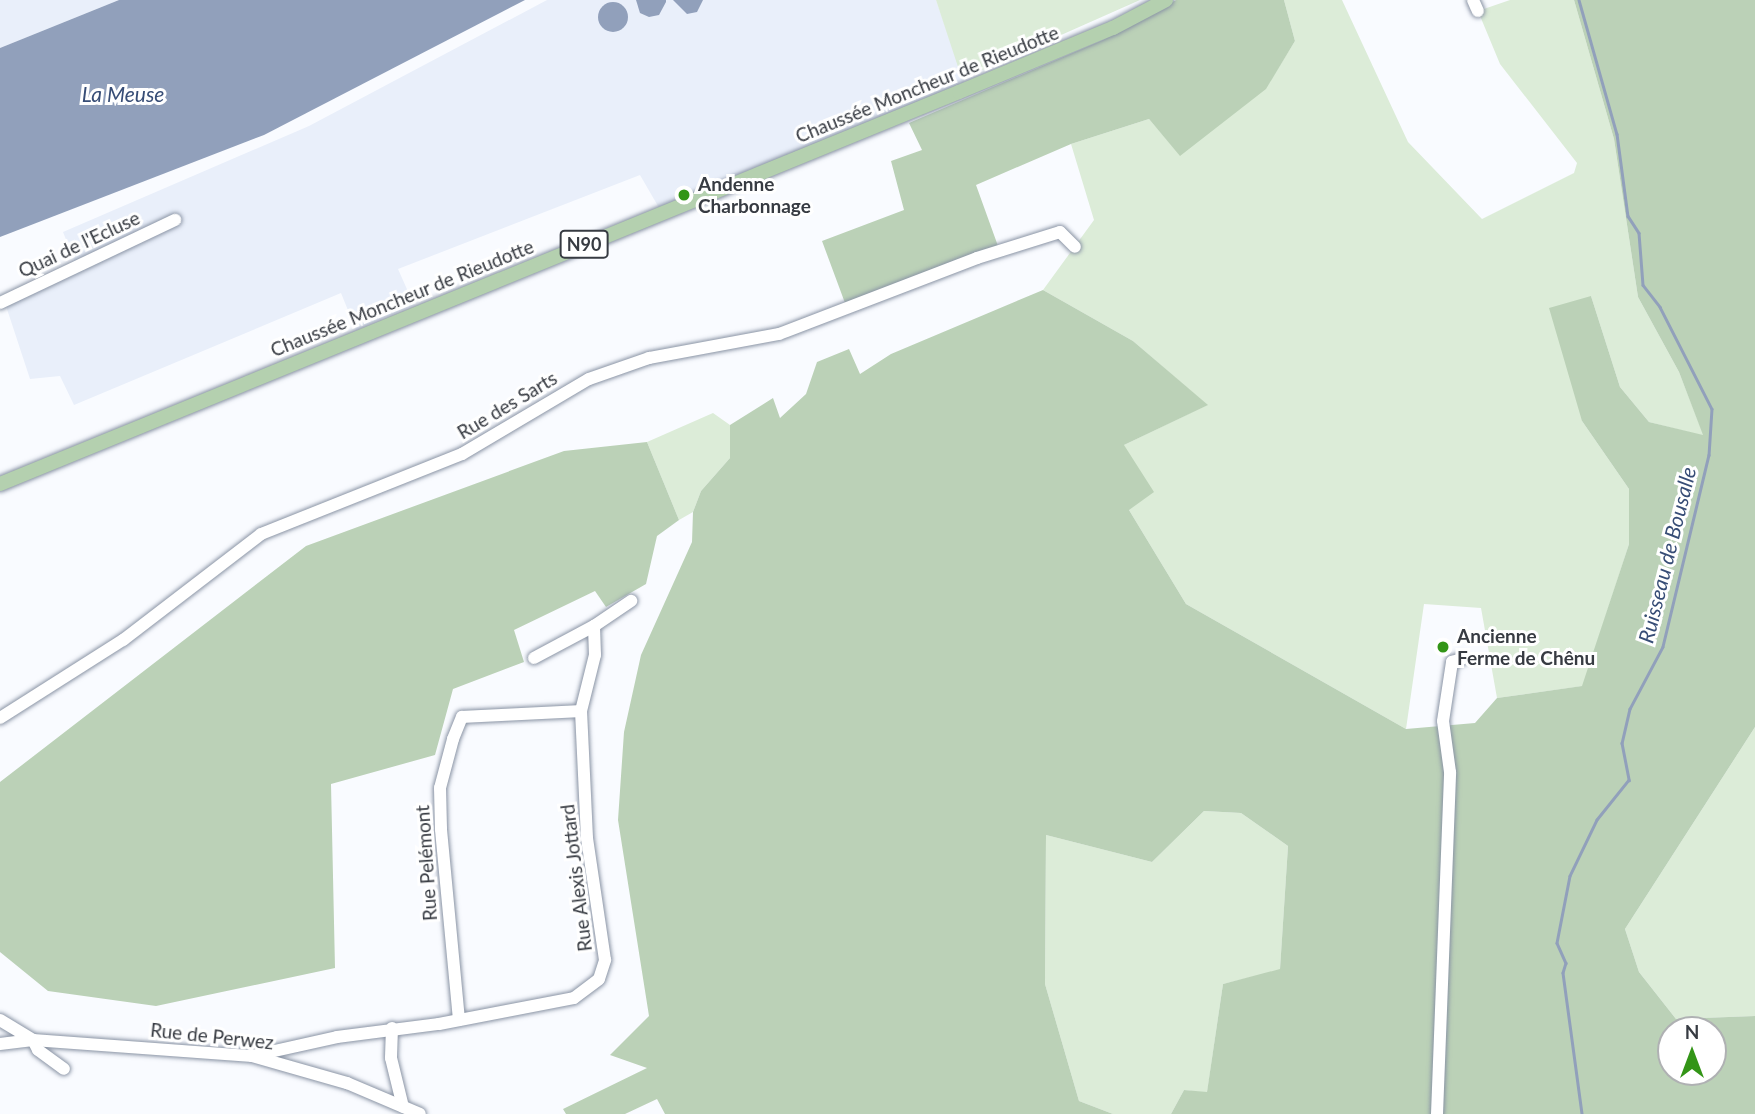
<!DOCTYPE html>
<meta charset="utf-8">
<style>
body{margin:0}
#map{position:relative;width:1755px;height:1114px;overflow:hidden;background:#f9fbff;font-family:Lato,sans-serif}
div>[style]{position:absolute}
[style*='--x']{left:calc(var(--x)*1px);top:calc(var(--y)*1px);width:calc(var(--w)*1px);rotate:calc(var(--a)*1deg)}
.built>*{inset:0;background:#e9effa}
.green>*{inset:0;background:#dcecd8}
.forest>*{inset:0;background:#bbd1b7}
.water>*{inset:0;background:#91a0bb}
.round{border-radius:50%}
.stream>*{height:2.5px;margin:-1.25px;padding:0 1.25px;transform-origin:1.25px;border-radius:1.25px;background:#91a0bb}
.roads{filter:drop-shadow(0 0 2px #8a94a5) drop-shadow(0 0 2px #8a94a5)}
.minor>*{height:12px;margin:-6px;padding:0 6px;transform-origin:6px;border-radius:6px;background:#fff}
.major>*{height:14px;margin:-7px;padding:0 7px;transform-origin:7px;border-radius:7px;background:#b4d0af}
.dots>*{width:19px;height:19px;translate:-50% -50%;box-sizing:border-box;border:4px solid #fff;border-radius:50%}
span{translate:-50% -50%;white-space:nowrap;text-align:center;line-height:1.15;-webkit-text-stroke:6px #fff;paint-order:stroke}
.shield-label span{padding:2px 5px;background:#fff;border:2px solid;border-radius:5px;-webkit-text-stroke-width:0}
.shield-label{font-size:18px;color:#373b42;font-weight:700}
.street-label{font-size:19px;color:#373b42}
.poi-label{font-size:19px;color:#373b42;font-weight:700}
.left{translate:0 -50%;text-align:left}
.water-label{font-size:21px;color:#374d76;font-style:italic}
.north{position:absolute;left:1657px;top:1016px;width:70px;height:70px;box-sizing:border-box;background:#fff;border:2px solid #afb1b3;border-radius:50%;rotate:0deg;font-size:19px;font-weight:700;line-height:28px;text-align:center;color:#373b42}
.north::after{content:'';display:block;margin:auto;width:24px;height:32px;background:#339517;clip-path:polygon(50% 0,100% 100%,50% 72%,0 100%)}
</style>
<div id="map">
<div class="built">
<i style="clip-path:polygon(0 0,119px 0,0 48px)"></i>
<i style="clip-path:polygon(547px 0,936px 0,967px 89px,662px 213px,640px 175px,398px 269px,414px 305px,356px 330px,341px 293px,74px 405px,60px 376px,30px 379px,6px 306px,79px 272px,63px 232px,309px 126px)"></i>
</div>
<div class="green">
<i style="clip-path:polygon(936px 0,1140px 0,962px 79px)"></i>
<i style="clip-path:polygon(1284px 0,1342px 0,1408px 142px,1482px 219px,1574px 173px,1577px 163px,1500px 64px,1478px 11px,1510px 0,1574px 0,1614px 139px,1638px 297px,1679px 372px,1704px 436px,1649px 422px,1620px 387px,1591px 296px,1582px 421px,1629px 489px,1629px 544px,1583px 686px,1497px 698px,1481px 608px,1424px 604px,1406px 729px,1186px 604px,1129px 510px,1124px 445px,1207px 405px,1133px 341px,1043px 290px,1094px 220px,1071px 144px,1149px 119px,1180px 155px,1266px 88px,1295px 41px)"></i>
<i style="clip-path:polygon(713px 413px,730px 425px,730px 458px,701px 491px,693px 512px,679px 520px,647px 442px)"></i>
<i style="clip-path:polygon(1755px 727px,1755px 1016px,1676px 1019px,1639px 972px,1625px 929px)"></i>
<i style="clip-path:polygon(1204px 811px,1241px 813px,1288px 846px,1280px 970px,1223px 984px,1207px 1093px,1184px 1090px,1171px 1114px,1113px 1114px,1079px 1101px,1045px 984px,1046px 835px,1152px 862px)"></i>
</div>
<div class="forest">
<i style="clip-path:polygon(1176px 0,1284px 0,1295px 41px,1266px 89px,1180px 156px,1149px 119px,1071px 144px,976px 185px,998px 246px,845px 303px,822px 241px,904px 210px,891px 161px,922px 150px,909px 123px,1103px 40px)"></i>
<i style="clip-path:polygon(evenodd,1574px 0,1755px 0,1755px 727px,1625px 929px,1639px 972px,1676px 1019px,1755px 1016px,1755px 1114px,1171px 1114px,1184px 1090px,1207px 1092px,1223px 984px,1280px 969px,1288px 846px,1241px 813px,1204px 811px,1152px 862px,1046px 835px,1045px 984px,1079px 1101px,1113px 1114px,665px 1114px,657px 1099px,625px 1114px,566px 1114px,563px 1109px,647px 1068px,610px 1055px,649px 1016px,618px 820px,624px 732px,641px 655px,692px 542px,693px 512px,701px 491px,730px 458px,730px 425px,773px 398px,780px 418px,806px 394px,817px 362px,849px 349px,860px 374px,891px 354px,1043px 290px,1133px 341px,1208px 405px,1124px 445px,1154px 492px,1129px 510px,1186px 604px,1406px 729px,1475px 723px,1497px 698px,1582px 686px,1629px 544px,1629px 489px,1582px 421px,1549px 308px,1591px 296px,1620px 387px,1649px 422px,1703px 435px,1679px 372px,1638px 297px,1614px 139px,1574px 0,1671px 1030px,1713px 1030px,1713px 1072px,1671px 1072px,1671px 1030px)"></i>
<i style="clip-path:polygon(647px 442px,679px 520px,657px 536px,646px 584px,606px 607px,595px 591px,514px 630px,524px 662px,453px 689px,435px 755px,331px 784px,335px 968px,156px 1006px,48px 991px,0 952px,0 782px,306px 546px,564px 451px)"></i>
</div>
<div class="water">
<i style="clip-path:polygon(119px 0,525px 0,264px 135px,0 237px,0 48px)"></i>
<i style="clip-path:polygon(636px 0,666px 0,666px 2px,659px 15px,649px 17px,640px 13px)"></i>
<i style="clip-path:polygon(703px 0,697px 12px,687px 14px,673px 0)"></i>
<i class="round" style="left:598px;top:2px;width:30px;height:30px"></i>
</div>
<div class="stream">
<i style="--x:1579;--y:0;--w:139;--a:74.2"></i>
<i style="--x:1617;--y:134;--w:83;--a:82.4"></i>
<i style="--x:1628;--y:216;--w:20;--a:57"></i>
<i style="--x:1639;--y:233;--w:52;--a:85.6"></i>
<i style="--x:1643;--y:285;--w:28;--a:52"></i>
<i style="--x:1660;--y:307;--w:114;--a:63"></i>
<i style="--x:1712;--y:409;--w:46;--a:93.7"></i>
<i style="--x:1709;--y:455;--w:197;--a:103.5"></i>
<i style="--x:1663;--y:647;--w:70;--a:118"></i>
<i style="--x:1630;--y:709;--w:35;--a:103"></i>
<i style="--x:1622;--y:743;--w:38;--a:79"></i>
<i style="--x:1629;--y:780;--w:51;--a:128.7"></i>
<i style="--x:1597;--y:820;--w:62;--a:115.7"></i>
<i style="--x:1570;--y:876;--w:68;--a:101"></i>
<i style="--x:1557;--y:943;--w:22;--a:66"></i>
<i style="--x:1566;--y:963;--w:10;--a:107"></i>
<i style="--x:1563;--y:973;--w:142;--a:82.3"></i>
</div>
<div class="roads">
<div class="minor">
<i style="--x:1473;--y:0;--w:12;--a:66"></i>
<i style="--x:0;--y:303;--w:194;--a:-25.4"></i>
<i style="--x:534;--y:658;--w:68;--a:-28.1"></i>
<i style="--x:0;--y:718;--w:146;--a:-32.4"></i>
<i style="--x:123;--y:640;--w:174;--a:-37.5"></i>
<i style="--x:261;--y:534;--w:216;--a:-21.7"></i>
<i style="--x:462;--y:454;--w:147;--a:-30.6"></i>
<i style="--x:589;--y:379;--w:64;--a:-19.3"></i>
<i style="--x:649;--y:358;--w:132;--a:-10.5"></i>
<i style="--x:779;--y:334;--w:212;--a:-21"></i>
<i style="--x:977;--y:258;--w:87;--a:-17.4"></i>
<i style="--x:1060;--y:232;--w:21;--a:45"></i>
<i style="--x:0;--y:1020;--w:39;--a:31"></i>
<i style="--x:33;--y:1040;--w:220;--a:4.2"></i>
<i style="--x:252;--y:1056;--w:99;--a:15.9"></i>
<i style="--x:347;--y:1083;--w:79;--a:23"></i>
<i style="--x:459;--y:1020;--w:192;--a:-95.4"></i>
<i style="--x:441;--y:829;--w:41;--a:-91.4"></i>
<i style="--x:440;--y:788;--w:51;--a:-75.1"></i>
<i style="--x:453;--y:739;--w:24;--a:-68"></i>
<i style="--x:462;--y:717;--w:119;--a:-2.9"></i>
<i style="--x:392;--y:1028;--w:30;--a:92"></i>
<i style="--x:391;--y:1058;--w:50;--a:76.2"></i>
<i style="--x:0;--y:1044;--w:33;--a:-7"></i>
<i style="--x:33;--y:1040;--w:11;--a:63"></i>
<i style="--x:38;--y:1050;--w:32;--a:36"></i>
<i style="--x:252;--y:1056;--w:87;--a:-12.6"></i>
<i style="--x:337;--y:1037;--w:103;--a:-7.3"></i>
<i style="--x:439;--y:1024;--w:137;--a:-10.9"></i>
<i style="--x:574;--y:998;--w:31;--a:-37"></i>
<i style="--x:599;--y:979;--w:20;--a:-72"></i>
<i style="--x:605;--y:960;--w:123;--a:-98.4"></i>
<i style="--x:587;--y:838;--w:127;--a:-92.7"></i>
<i style="--x:581;--y:711;--w:58;--a:-76"></i>
<i style="--x:595;--y:655;--w:29;--a:-92"></i>
<i style="--x:594;--y:626;--w:45;--a:-34"></i>
<i style="--x:1437;--y:1114;--w:342;--a:-87.8"></i>
<i style="--x:1450;--y:772;--w:51;--a:-97.8"></i>
<i style="--x:1443;--y:721;--w:60;--a:-81.3"></i>
<i style="--x:1452;--y:662;--w:10;--a:-17"></i>
</div>
<div class="major">
<i style="--x:0;--y:484;--w:1036;--a:-22.23"></i>
<i style="--x:959;--y:92;--w:167;--a:-22.6"></i>
<i style="--x:1113;--y:28;--w:60;--a:-27.8"></i>
</div>
</div>
<div class="dots">
<i style="left:684px;top:195px;background:#339517"></i>
<i style="left:1443px;top:647px;background:#339517"></i>
</div>
<div class="shield-label">
<span style="left:584px;top:244px">N90</span>
</div>
<div class="street-label">
<span style="left:927px;top:84px;rotate:-22deg">Chaussée Moncheur de Rieudotte</span>
<span style="left:79px;top:244px;rotate:-25deg">Quai de l'Ecluse</span>
<span style="left:402px;top:298px;rotate:-22deg">Chaussée Moncheur de Rieudotte</span>
<span style="left:507px;top:405px;rotate:-31deg">Rue des Sarts</span>
<span style="left:426px;top:863px;rotate:-94deg">Rue Pelémont</span>
<span style="left:576px;top:878px;rotate:-97deg">Rue Alexis Jottard</span>
<span style="left:212px;top:1036px;rotate:6deg">Rue de Perwez</span>
</div>
<div class="poi-label">
<span class="left" style="left:698px;top:195px">Andenne<br>Charbonnage</span>
<span class="left" style="left:1457px;top:647px">Ancienne<br>Ferme de Chênu</span>
</div>
<div class="water-label">
<span style="left:123px;top:94px">La Meuse</span>
<span style="left:1667px;top:555px;rotate:-76deg">Ruisseau de Bousalle</span>
</div>
<div class="north">N</div>
</div>
